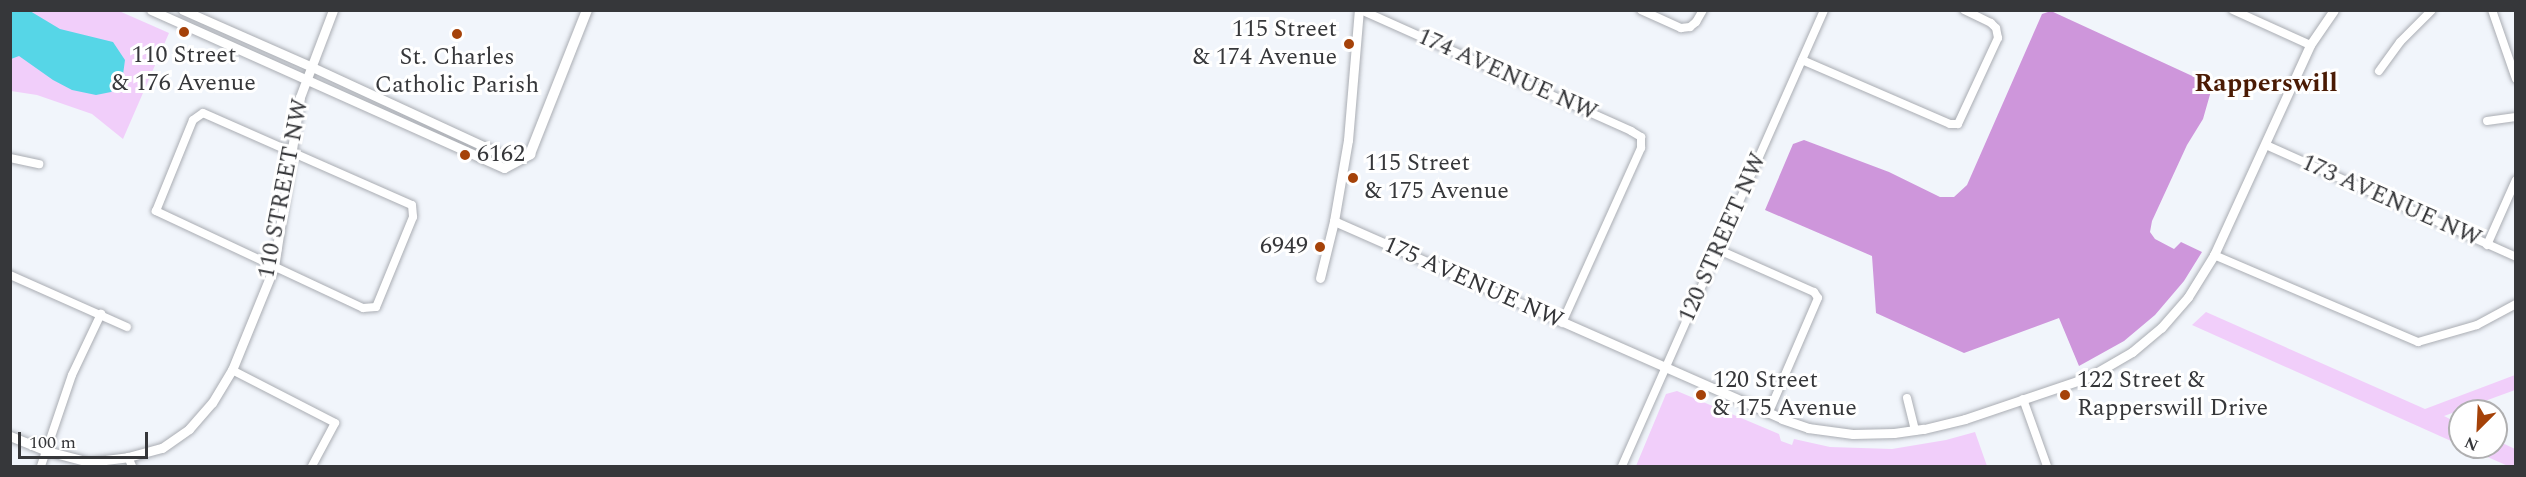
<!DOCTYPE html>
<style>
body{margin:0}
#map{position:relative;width:2526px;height:477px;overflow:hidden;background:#f1f5fb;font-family:Spectral,serif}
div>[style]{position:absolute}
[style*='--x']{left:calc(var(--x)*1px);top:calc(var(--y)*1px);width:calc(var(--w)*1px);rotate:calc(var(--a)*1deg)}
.green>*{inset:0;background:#f1cefa}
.forest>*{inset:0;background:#ce96db}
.water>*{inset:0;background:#56d6e7}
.roads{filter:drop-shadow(0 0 2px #aaadb3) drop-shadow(0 0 2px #aaadb3)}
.minor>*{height:8px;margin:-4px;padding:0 4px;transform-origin:4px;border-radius:4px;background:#fff}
.tertiary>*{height:9px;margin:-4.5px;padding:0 4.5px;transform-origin:4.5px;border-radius:4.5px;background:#fff}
.secondary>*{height:10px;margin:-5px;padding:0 5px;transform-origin:5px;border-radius:5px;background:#fff}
.dots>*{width:16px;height:16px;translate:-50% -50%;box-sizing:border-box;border:3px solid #fff;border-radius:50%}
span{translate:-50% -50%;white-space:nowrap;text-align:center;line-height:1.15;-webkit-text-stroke:6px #fff;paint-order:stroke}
.poi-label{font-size:24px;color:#36373a}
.right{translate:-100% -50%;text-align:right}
.left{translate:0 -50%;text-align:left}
.street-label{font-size:24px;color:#36373a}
.neighbourhood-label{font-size:26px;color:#4b1b04;font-weight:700}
.frame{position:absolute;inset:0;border:12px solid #36373a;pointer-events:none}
.north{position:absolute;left:2448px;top:399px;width:60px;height:60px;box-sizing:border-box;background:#fff;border:2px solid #afafb0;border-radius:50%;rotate:204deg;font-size:16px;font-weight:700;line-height:24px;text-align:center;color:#36373a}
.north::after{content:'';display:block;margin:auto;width:21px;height:27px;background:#a54209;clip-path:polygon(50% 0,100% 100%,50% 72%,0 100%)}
.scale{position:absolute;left:18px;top:432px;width:130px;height:27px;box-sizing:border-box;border:3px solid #36373a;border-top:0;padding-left:8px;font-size:18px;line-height:21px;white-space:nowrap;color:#36373a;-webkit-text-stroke:4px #fff;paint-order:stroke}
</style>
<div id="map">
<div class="green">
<i style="clip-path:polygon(11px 11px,119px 11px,169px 33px,123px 139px,92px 114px,37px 95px,11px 91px)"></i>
<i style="clip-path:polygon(2206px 312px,2425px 409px,2515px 375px,2515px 390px,2444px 416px,2460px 424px,2460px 445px,2192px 325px)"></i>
<i style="clip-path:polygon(1677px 391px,1779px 434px,1781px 441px,1792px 445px,1794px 439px,1830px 447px,1892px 449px,1946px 440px,1975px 432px,1987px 466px,1636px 466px,1666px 394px)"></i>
<i style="clip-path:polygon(2496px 440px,2515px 449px,2515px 466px,2508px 466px,2465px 447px,2496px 447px)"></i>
</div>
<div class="forest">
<i style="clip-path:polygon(2051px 11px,2201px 80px,2211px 91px,2203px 119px,2187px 145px,2152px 221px,2150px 232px,2155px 239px,2174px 249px,2181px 242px,2202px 252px,2184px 281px,2155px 315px,2124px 341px,2079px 366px,2059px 318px,1964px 353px,1876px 313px,1872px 256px,1765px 210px,1793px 144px,1804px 140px,1889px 172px,1940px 197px,1954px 197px,1967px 185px,2042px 14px)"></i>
</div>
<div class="water">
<i style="clip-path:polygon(30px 11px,60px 29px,113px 42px,125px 60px,122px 82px,111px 92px,96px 95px,72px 90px,53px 80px,19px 56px,11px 59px,11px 11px)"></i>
</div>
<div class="roads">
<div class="minor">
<i style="--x:1361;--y:10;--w:296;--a:24.1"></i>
<i style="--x:1631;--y:131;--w:12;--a:31"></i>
<i style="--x:1641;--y:137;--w:11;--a:90"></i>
<i style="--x:1641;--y:148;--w:192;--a:114.3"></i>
<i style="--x:1641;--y:10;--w:44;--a:24.2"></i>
<i style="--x:1681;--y:28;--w:9;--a:-6"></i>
<i style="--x:1690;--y:27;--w:8;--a:-40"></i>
<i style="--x:1696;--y:22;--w:14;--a:-60"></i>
<i style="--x:2233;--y:10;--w:85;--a:24.4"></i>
<i style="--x:2492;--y:10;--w:73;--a:70.8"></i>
<i style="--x:1802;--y:60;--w:161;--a:23.4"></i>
<i style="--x:1950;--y:124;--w:8;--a:0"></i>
<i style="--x:1958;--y:124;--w:95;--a:-65.1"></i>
<i style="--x:1998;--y:38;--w:10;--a:-101"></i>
<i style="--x:1996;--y:28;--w:7;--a:-135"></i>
<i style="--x:1991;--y:23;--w:30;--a:-154"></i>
<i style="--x:2379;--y:71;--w:36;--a:-54"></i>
<i style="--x:2400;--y:42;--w:45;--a:-45"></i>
<i style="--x:203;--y:113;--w:228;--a:23.8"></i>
<i style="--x:412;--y:205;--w:12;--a:85"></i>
<i style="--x:413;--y:217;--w:97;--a:112.3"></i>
<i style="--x:376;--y:307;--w:13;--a:176"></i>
<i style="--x:363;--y:308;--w:229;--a:-154.9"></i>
<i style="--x:156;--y:211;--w:98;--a:-67.9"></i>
<i style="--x:193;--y:120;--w:12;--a:-35"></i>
<i style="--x:2487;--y:121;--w:29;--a:-8"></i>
<i style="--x:2266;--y:145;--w:274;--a:24.1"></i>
<i style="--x:10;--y:158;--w:30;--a:12"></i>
<i style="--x:2487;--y:245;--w:71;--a:-66"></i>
<i style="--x:1719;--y:250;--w:104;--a:23.9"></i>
<i style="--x:1814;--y:292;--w:7;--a:56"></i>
<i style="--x:1818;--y:298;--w:126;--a:113.3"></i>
<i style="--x:2214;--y:255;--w:222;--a:23.1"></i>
<i style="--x:2418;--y:342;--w:61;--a:-16.1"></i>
<i style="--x:2477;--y:325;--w:44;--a:-28.3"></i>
<i style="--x:10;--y:275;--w:128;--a:24"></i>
<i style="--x:232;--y:370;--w:116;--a:27.2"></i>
<i style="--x:335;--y:423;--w:49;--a:118.1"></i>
<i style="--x:1907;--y:398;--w:34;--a:76"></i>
<i style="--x:2023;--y:399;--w:71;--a:70.3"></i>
<i style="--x:128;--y:457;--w:10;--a:66"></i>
<i style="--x:41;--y:466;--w:96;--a:-71.2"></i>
<i style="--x:72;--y:375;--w:68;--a:-64.6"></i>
<i style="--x:1622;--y:466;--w:499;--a:-66.1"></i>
</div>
<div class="tertiary">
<i style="--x:151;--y:10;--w:387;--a:24.1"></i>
<i style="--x:504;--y:168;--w:30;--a:-28"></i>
<i style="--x:183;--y:10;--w:139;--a:23.8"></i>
<i style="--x:310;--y:66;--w:219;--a:24.8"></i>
<i style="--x:509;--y:158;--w:13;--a:-13"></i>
<i style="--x:1334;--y:221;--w:490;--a:23.8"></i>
<i style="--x:1782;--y:419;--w:28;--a:19"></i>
<i style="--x:1808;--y:428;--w:45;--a:7.6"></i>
<i style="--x:1853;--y:434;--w:41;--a:-1.4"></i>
<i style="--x:1894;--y:433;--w:30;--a:-8"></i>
<i style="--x:1924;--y:429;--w:42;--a:-13.7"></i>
<i style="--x:1965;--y:419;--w:131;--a:-18.7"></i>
<i style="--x:2089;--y:377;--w:50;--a:-30.2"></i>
<i style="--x:2132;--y:352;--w:38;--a:-40"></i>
<i style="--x:2161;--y:328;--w:41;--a:-48.9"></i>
<i style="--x:2188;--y:297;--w:49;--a:-58.2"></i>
<i style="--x:2214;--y:255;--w:231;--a:-65.4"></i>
<i style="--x:2310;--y:45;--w:42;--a:-55.6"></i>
<i style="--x:1320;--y:278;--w:59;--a:-76.2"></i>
<i style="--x:1334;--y:221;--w:82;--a:-80.2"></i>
<i style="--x:1348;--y:140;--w:130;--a:-85.2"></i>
<i style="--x:10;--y:436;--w:40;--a:22"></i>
<i style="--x:47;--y:451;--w:43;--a:14.7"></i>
<i style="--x:89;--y:462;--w:39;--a:-7"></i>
<i style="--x:128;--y:457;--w:35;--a:-15"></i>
<i style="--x:162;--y:448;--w:33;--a:-35"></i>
<i style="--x:189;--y:429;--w:35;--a:-49"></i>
<i style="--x:212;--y:403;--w:39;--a:-59"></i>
<i style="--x:232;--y:370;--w:111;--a:-67.8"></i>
<i style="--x:274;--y:267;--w:172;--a:-81.3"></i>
<i style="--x:300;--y:97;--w:93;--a:-69.2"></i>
</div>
<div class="secondary">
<i style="--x:530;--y:154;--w:155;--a:-68.4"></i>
</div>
</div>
<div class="dots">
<i style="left:184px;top:32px;background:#a54209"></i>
<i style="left:457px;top:34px;background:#a54209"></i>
<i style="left:1349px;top:44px;background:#a54209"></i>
<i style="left:465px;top:155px;background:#a54209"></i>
<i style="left:1353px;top:178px;background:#a54209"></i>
<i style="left:1320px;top:247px;background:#a54209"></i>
<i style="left:1701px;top:395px;background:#a54209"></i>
<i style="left:2065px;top:395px;background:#a54209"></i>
</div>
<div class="poi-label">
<span class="right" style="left:1337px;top:44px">115 Street<br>&amp; 174 Avenue</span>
<span style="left:184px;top:70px">110 Street<br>&amp; 176 Avenue</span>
<span style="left:457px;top:72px">St. Charles<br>Catholic Parish</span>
<span class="left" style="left:477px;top:155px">6162</span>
<span class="left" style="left:1365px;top:178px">115 Street<br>&amp; 175 Avenue</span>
<span class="right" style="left:1308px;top:247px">6949</span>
<span class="left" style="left:1713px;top:395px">120 Street<br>&amp; 175 Avenue</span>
<span class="left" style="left:2077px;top:395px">122 Street &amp;<br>Rapperswill Drive</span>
</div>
<div class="street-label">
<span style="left:1507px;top:75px;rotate:24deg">174 AVENUE NW</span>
<span style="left:284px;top:189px;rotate:-79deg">110 STREET NW</span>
<span style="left:2391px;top:201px;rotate:24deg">173 AVENUE NW</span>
<span style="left:1723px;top:238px;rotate:-66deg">120 STREET NW</span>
<span style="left:1473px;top:283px;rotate:24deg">175 AVENUE NW</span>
</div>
<div class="neighbourhood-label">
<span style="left:2266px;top:84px">Rapperswill</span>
</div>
<div class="frame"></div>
<div class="north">N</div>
<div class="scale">100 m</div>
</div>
